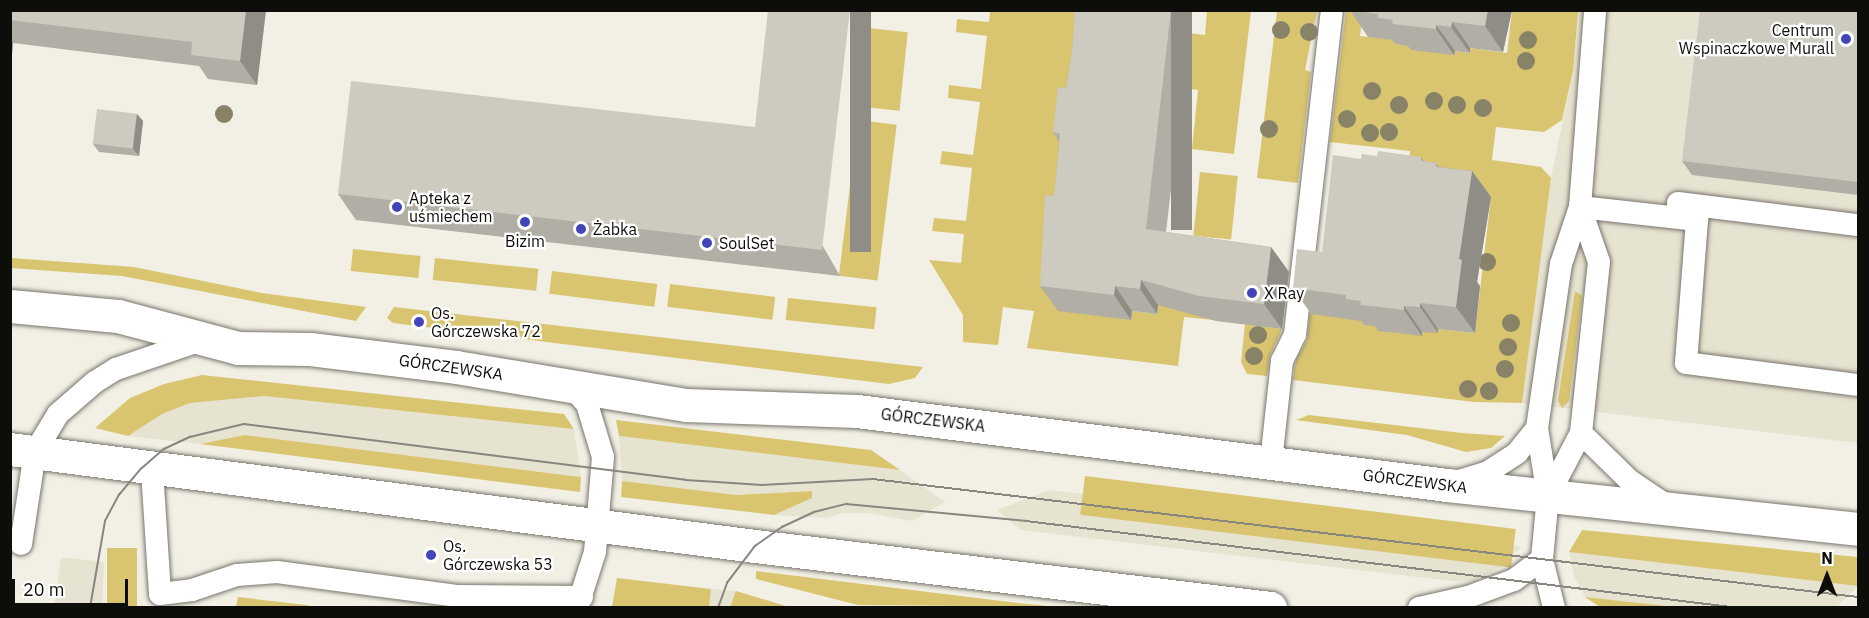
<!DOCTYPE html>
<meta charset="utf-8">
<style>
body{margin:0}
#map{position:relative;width:1869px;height:618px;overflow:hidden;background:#f2f0e5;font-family:"IBM Plex Sans",sans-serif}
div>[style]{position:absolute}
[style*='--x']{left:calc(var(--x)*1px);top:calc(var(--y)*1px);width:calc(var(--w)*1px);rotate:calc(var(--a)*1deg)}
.built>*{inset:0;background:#e7e3d1}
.green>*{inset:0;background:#d9c46f;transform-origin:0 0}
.roads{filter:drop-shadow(0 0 2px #78756c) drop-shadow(0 0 2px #78756c)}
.service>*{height:22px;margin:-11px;padding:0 11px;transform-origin:11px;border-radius:11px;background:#fff}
.secondary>*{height:33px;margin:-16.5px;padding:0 16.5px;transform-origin:16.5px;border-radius:16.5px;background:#fff}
.tram>*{height:1.5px;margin:-0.75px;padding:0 0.75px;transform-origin:0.75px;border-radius:0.75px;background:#88867f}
.trees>*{width:18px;height:18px;margin:-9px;border-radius:50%;background:#888367}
.wall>*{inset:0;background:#b0aea5}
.shaded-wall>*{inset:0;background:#908d86;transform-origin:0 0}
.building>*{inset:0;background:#cdcac0;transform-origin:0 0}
.dots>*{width:16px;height:16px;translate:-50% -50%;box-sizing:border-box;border:3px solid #fff;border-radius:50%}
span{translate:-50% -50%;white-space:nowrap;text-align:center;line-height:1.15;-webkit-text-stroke:4.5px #fff;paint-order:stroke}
.poi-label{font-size:16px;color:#0d0d09}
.right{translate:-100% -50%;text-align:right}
.left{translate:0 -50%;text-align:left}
.street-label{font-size:16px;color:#0d0d09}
.frame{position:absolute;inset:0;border:12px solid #0d0d09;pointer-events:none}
.north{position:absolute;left:1797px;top:546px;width:60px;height:60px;-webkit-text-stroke:4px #fff;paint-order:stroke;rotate:0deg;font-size:16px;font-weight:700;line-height:24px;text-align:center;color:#0d0d09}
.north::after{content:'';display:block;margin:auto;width:21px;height:27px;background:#0d0d09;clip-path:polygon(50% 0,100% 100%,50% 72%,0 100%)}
.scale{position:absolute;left:12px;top:579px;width:116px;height:27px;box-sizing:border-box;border:3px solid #0d0d09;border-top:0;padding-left:8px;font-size:18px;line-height:21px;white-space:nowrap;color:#0d0d09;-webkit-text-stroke:4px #fff;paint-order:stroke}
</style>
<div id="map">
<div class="built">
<i style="clip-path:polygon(1578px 11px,1858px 11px,1858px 443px,1522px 403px,1551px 178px,1573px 71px)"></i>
<i style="clip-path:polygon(264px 396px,574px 429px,581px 477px,245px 435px,200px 444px,128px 436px,162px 414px,190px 403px)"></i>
<i style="clip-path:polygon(619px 436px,900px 470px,945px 502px,912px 521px,869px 513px,843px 513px,827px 518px,774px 515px,812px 498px,812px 491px,736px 495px,622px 481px)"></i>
<i style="clip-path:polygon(1049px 490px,1521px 547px,1501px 567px,1473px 581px,1451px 581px,1021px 530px,997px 510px)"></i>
<i style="clip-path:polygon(1569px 552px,1858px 586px,1836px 608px,1675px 608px,1585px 597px,1574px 576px)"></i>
<i style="clip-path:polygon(61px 557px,104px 562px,102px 607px,54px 608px)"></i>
<i style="clip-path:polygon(711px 589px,736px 591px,730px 607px,709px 608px)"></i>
</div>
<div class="green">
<i style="clip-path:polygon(990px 11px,1083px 11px,1164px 30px,1205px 35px,1207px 11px,1251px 11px,1234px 154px,1192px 149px,1198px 90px,1158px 85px,1054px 264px,1051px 288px,1131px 320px,1132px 311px,1157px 314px,1158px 303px,1214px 320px,1184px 317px,1178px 366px,1027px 348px,1034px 311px,1003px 307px,998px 345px,963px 342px,963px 315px,929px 260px,961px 263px,964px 234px,932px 231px,934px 218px,966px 221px,972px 168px,940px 164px,942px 151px,973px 155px,980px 102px,948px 98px,949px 85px,981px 89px,987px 36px,956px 32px,957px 19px,989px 22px)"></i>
<i style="clip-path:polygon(1277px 11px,1317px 11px,1305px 70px,1311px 72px,1298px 183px,1257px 178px)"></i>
<i style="clip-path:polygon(1346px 11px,1363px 11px,1360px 36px,1396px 40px,1454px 55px,1455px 51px,1469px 53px,1470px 48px,1507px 53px,1512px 11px,1578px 11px,1573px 71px,1562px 120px,1544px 132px,1496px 127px,1492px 160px,1541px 167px,1551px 178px,1522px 403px,1474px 402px,1293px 380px,1296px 360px,1307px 340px,1315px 269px,1364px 321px,1422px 335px,1422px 332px,1438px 329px,1475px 333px,1491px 197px,1408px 179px,1410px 151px,1330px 142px)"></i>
<i style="left:868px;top:28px;width:40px;height:79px;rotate:6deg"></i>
<i style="left:858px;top:120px;width:39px;height:157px;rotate:7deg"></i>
<i style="left:1200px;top:172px;width:38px;height:64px;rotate:6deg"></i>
<i style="left:353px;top:249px;width:68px;height:22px;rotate:6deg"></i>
<i style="clip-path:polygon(11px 258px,134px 267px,262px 293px,366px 307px,356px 321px,122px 276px,11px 268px)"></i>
<i style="left:435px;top:258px;width:104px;height:22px;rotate:6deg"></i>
<i style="left:552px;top:271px;width:106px;height:23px;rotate:7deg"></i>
<i style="left:670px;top:284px;width:106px;height:23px;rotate:7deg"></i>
<i style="clip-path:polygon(1575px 291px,1582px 296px,1569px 401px,1562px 408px,1558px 401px)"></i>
<i style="left:788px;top:298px;width:89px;height:22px;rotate:6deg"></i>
<i style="clip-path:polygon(394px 307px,923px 367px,915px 378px,889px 384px,393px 323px,387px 318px)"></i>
<i style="clip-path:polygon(1245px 324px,1282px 329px,1270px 356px,1267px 376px,1247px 374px,1241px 362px)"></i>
<i style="clip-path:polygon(202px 375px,564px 414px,574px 429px,264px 396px,190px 403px,162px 414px,128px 436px,95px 428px,130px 398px,164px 384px)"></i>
<i style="clip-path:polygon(1309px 415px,1462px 433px,1505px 436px,1491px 448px,1466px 452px,1407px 435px,1296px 420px)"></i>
<i style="clip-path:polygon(616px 420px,871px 450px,900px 470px,619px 436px)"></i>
<i style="clip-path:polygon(245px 435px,581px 477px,580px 492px,200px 444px)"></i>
<i style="left:1085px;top:476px;width:434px;height:39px;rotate:7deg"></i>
<i style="clip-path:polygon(622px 481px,736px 495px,812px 491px,812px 498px,774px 515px,621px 497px)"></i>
<i style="clip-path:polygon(1582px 530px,1858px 557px,1858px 586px,1569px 552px)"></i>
<i style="left:107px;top:548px;width:30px;height:59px"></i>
<i style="clip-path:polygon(756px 571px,1018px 603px,1058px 607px,858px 605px,756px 579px)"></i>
<i style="clip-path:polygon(617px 578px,711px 589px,709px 607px,612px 607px)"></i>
<i style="clip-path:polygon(736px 591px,789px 607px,730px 607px)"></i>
<i style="clip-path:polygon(238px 597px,306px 605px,313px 607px,236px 607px)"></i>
<i style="clip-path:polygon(1585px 597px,1675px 607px,1600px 607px)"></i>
</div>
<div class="roads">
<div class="service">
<i style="--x:1678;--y:203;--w:181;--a:7"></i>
<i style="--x:1580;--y:207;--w:118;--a:6.3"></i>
<i style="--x:1697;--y:220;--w:143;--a:94.4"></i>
<i style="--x:1686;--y:363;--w:173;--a:7.3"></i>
<i style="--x:569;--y:384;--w:27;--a:48"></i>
<i style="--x:587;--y:404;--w:55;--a:73.2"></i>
<i style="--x:603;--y:457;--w:95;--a:94.8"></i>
<i style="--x:595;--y:552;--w:59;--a:107.8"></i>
<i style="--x:1581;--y:433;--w:69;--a:44.4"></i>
<i style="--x:1630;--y:481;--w:47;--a:33.7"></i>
<i style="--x:1271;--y:462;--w:102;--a:-83.8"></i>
<i style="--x:1282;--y:361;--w:30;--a:-64"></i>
<i style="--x:1295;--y:334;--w:326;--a:-83.5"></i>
<i style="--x:152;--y:470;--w:124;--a:86.3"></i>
<i style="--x:160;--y:594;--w:32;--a:-7"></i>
<i style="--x:192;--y:590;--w:47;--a:-18.4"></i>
<i style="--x:237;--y:575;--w:40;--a:-4.3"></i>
<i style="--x:277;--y:572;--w:183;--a:7.6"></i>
<i style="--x:458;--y:596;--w:124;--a:0.5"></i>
<i style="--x:1459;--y:481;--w:30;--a:-17"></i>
<i style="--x:1488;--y:472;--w:35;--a:-33"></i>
<i style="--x:1517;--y:453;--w:32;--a:-51"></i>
<i style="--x:1548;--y:496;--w:71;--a:-62.4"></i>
<i style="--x:1581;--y:433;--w:172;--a:-84"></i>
<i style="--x:1599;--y:262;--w:58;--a:-109.1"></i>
<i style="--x:21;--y:544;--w:93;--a:-81.3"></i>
<i style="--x:35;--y:452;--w:44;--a:-58.8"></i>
<i style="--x:58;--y:414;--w:49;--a:-40.9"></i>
<i style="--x:95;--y:382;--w:25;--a:-32"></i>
<i style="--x:116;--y:369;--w:90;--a:-18.8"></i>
<i style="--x:1419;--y:608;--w:50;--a:-12.7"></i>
<i style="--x:1468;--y:597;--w:49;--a:-20.3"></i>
<i style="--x:1514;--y:580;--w:35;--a:-37"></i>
<i style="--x:1554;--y:608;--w:50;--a:-103.8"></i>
<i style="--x:1542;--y:559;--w:63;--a:-84.6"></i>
<i style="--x:1548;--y:496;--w:69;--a:-99.2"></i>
<i style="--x:1537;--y:428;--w:166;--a:-81.7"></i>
<i style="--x:1561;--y:264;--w:60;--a:-71.6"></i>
<i style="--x:1580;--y:207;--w:198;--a:-85.6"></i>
</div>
<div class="secondary">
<i style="--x:10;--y:306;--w:108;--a:5.3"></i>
<i style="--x:118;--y:316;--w:124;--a:14.9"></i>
<i style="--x:238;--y:348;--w:72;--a:0.8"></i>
<i style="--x:310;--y:349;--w:147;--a:7"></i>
<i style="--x:456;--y:367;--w:233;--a:9.4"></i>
<i style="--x:686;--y:405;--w:171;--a:2"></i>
<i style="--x:857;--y:411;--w:595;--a:7.15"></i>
<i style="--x:1447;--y:485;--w:413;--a:6.1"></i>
<i style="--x:10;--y:449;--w:751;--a:7.42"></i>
<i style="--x:755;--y:546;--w:519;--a:6.86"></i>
</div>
</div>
<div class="tram">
<i style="--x:90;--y:608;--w:88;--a:-80.2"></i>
<i style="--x:105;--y:521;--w:30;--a:-62"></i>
<i style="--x:119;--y:495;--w:35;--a:-50"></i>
<i style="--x:142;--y:468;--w:29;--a:-41"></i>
<i style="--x:164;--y:449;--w:29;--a:-25"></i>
<i style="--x:190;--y:437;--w:56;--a:-13.5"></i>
<i style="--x:244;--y:424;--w:445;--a:7.2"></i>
<i style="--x:685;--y:480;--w:77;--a:3.7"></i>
<i style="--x:762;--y:485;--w:111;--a:-3.1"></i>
<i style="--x:873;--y:479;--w:992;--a:6.83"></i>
<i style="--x:718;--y:608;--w:27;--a:-70"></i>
<i style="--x:727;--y:583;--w:46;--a:-52.9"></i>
<i style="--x:755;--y:546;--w:33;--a:-35"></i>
<i style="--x:782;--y:527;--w:35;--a:-25"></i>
<i style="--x:814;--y:512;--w:34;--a:-14"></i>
<i style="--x:847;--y:504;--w:180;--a:5.4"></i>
<i style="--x:1026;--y:521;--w:719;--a:6.95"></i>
</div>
<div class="trees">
<i style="left:1281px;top:30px"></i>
<i style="left:1309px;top:32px"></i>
<i style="left:1528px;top:40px"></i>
<i style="left:1526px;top:61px"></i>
<i style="left:1372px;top:91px"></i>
<i style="left:1434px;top:101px"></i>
<i style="left:1399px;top:105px"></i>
<i style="left:1457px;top:105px"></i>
<i style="left:1483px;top:108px"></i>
<i style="left:224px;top:114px"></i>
<i style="left:1347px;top:119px"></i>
<i style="left:1269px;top:129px"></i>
<i style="left:1389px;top:132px"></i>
<i style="left:1370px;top:133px"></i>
<i style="left:1487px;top:262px"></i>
<i style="left:1511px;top:323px"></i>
<i style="left:1258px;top:335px"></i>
<i style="left:1508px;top:347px"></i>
<i style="left:1254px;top:356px"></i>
<i style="left:1505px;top:369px"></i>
<i style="left:1468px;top:389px"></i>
<i style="left:1489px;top:391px"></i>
</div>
<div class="wall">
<i style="clip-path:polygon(10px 10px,266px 10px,257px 85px,208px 79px,199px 66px,13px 43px,12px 54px,10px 54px)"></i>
<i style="clip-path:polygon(1075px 10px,1192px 10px,1166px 232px,1271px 247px,1289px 272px,1282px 329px,1216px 321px,1158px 305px,1157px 314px,1132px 311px,1131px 320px,1058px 311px,1040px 286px,1054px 196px,1059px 142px,1053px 132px,1066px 88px,1072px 52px)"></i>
<i style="clip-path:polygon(1350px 10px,1512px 10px,1503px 52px,1470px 48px,1470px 53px,1455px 51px,1454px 55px,1411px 50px,1408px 46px,1396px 44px,1392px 40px,1368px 37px)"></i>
<i style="clip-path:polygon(1858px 10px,1858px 195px,1692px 175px,1682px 161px)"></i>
<i style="clip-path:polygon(137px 114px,143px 121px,139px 156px,99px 152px,93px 144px)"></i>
<i style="clip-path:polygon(755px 127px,840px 276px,356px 220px,338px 194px)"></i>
<i style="clip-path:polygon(1377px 156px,1421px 157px,1424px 161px,1436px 163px,1439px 167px,1472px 171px,1491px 197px,1477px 282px,1480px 286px,1475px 333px,1438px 329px,1438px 333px,1422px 332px,1422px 336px,1399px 333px,1378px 331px,1375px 326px,1364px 325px,1361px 321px,1311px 314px,1293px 288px,1322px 252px,1361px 159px)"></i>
</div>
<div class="shaded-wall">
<i style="clip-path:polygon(246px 10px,266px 10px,257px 85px,240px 61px)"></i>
<i style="left:850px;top:10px;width:21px;height:242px"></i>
<i style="left:1171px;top:10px;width:21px;height:220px"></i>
<i style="clip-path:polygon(1488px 10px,1512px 10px,1503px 52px,1485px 26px)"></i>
<i style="clip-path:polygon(1452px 22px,1470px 48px,1470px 53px,1451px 27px)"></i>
<i style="clip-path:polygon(1436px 25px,1455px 51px,1454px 55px,1436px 29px)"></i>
<i style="clip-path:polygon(10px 39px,13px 43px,12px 54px,10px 52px)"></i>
<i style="clip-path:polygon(137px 114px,143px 121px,139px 156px,133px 149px)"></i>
<i style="clip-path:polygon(1472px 171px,1491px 197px,1477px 282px,1480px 286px,1475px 333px,1456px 307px,1459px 259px)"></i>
<i style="clip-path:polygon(1271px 247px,1289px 272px,1282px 329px,1264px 304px)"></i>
<i style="clip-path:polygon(1141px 280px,1158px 305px,1157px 314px,1140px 289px)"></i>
<i style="clip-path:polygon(1115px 286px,1132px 311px,1131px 320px,1114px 295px)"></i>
<i style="clip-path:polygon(1420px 303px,1438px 329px,1438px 333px,1420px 307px)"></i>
<i style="clip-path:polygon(1404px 306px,1422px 332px,1422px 336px,1404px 310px)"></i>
</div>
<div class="building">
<i style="clip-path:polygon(10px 10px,246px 10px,240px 61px,191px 55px,192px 42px,10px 20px)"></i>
<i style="clip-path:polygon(768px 10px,850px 10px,822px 250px,338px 194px,351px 81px,755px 127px)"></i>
<i style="clip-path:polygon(1075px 10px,1171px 10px,1146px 229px,1271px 247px,1264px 304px,1199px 296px,1141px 280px,1140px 289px,1115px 286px,1114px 295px,1040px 286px,1045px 195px,1054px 196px,1060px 134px,1053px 132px,1058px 87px,1066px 88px,1072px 52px)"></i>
<i style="clip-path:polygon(1350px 10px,1488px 10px,1485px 26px,1452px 22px,1451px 27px,1436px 25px,1436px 29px,1392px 24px,1393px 20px,1378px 18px,1378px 14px)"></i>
<i style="clip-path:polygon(1700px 10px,1858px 10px,1858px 182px,1682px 161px)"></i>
<i style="left:97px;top:109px;width:40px;height:35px;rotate:7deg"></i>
<i style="clip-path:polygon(1378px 151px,1421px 157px,1421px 161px,1436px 163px,1436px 167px,1472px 171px,1459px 259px,1462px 260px,1456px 307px,1420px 303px,1420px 307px,1404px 306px,1404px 310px,1380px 307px,1360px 305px,1361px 301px,1346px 299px,1346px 295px,1293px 288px,1297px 249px,1322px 252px,1333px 155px,1361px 159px,1362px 154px,1377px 156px)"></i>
</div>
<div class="dots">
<i style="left:1846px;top:39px;background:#4244b9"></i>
<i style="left:397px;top:207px;background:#4244b9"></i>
<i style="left:525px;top:222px;background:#4244b9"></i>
<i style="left:581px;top:229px;background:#4244b9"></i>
<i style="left:707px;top:243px;background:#4244b9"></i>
<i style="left:1252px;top:293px;background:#4244b9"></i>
<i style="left:419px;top:322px;background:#4244b9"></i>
<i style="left:431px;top:555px;background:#4244b9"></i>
</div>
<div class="poi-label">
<span class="right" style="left:1834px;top:39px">Centrum<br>Wspinaczkowe Murall</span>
<span class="left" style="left:409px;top:207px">Apteka z<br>uśmiechem</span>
<span class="left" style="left:593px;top:229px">Żabka</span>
<span style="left:525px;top:241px">Bizim</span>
<span class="left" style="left:719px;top:243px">SoulSet</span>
<span class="left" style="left:1264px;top:293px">X Ray</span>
<span class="left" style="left:431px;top:322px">Os.<br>Górczewska 72</span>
<span class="left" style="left:443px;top:555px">Os.<br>Górczewska 53</span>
</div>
<div class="street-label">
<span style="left:451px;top:367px;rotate:8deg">GÓRCZEWSKA</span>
<span style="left:933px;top:420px;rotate:7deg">GÓRCZEWSKA</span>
<span style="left:1415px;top:481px;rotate:7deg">GÓRCZEWSKA</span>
</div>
<div class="frame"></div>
<div class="north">N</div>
<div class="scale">20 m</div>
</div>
